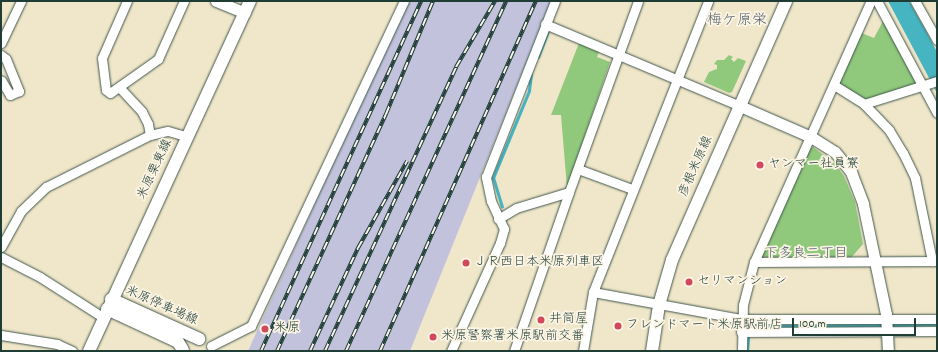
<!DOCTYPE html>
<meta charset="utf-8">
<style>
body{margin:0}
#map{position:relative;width:938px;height:352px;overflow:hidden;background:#f0e6c9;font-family:Dekko,"Klee One",sans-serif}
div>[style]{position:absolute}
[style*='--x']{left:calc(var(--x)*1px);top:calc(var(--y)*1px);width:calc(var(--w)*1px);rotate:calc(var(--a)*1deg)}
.industrial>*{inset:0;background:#c2c2dc}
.green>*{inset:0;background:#90c87c}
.water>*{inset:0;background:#46b4c1}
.stream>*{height:2.5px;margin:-1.25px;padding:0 1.25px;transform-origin:1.25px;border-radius:1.25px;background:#46b4c1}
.roads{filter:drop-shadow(0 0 1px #3e564a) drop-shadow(0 0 1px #3e564a)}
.minor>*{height:9px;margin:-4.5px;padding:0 4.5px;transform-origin:4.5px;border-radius:4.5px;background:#fff}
.tertiary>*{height:11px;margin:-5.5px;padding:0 5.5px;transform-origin:5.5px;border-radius:5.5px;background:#fff}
.secondary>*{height:12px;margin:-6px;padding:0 6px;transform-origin:6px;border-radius:6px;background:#fff}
.rail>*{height:4px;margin-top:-2px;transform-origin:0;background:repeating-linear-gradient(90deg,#fcf5e5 0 8px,#1f3d34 0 16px);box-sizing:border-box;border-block:1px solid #1f3d34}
.dots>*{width:11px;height:11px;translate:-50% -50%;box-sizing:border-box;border:2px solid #fcf5e5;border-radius:50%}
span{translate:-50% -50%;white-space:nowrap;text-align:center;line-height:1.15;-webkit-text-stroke:3.5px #fcf5e5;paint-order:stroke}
.poi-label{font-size:13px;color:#1f3d34}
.left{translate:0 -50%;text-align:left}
.street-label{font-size:13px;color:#1f3d34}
.neighbourhood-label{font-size:14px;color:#556471}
.quarter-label{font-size:15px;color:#556471}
.frame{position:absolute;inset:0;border:2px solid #1f3d34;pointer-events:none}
.scale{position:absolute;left:792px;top:318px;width:124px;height:18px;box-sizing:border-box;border:2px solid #1f3d34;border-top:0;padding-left:5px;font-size:12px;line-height:14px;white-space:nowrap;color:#1f3d34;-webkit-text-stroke:3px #fcf5e5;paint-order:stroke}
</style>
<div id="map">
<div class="industrial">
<i style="clip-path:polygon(407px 1px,551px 1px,410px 351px,248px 351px)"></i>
</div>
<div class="green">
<i style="clip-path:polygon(883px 21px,916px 83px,866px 100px,839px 85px,838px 81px,859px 32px,874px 38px)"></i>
<i style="clip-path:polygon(579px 43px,599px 52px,597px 57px,610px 62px,567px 188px,561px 115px,551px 115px)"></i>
<i style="clip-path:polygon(729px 55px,733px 57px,731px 59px,734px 62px,738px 58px,746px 61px,732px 92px,729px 93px,704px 82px,709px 72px,717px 69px,717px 65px,714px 64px,717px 60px,724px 60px)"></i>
<i style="clip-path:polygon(813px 147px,835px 164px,844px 176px,855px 202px,863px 244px,850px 259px,763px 257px,761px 255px,810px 148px)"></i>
</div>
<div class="water">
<i style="clip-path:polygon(888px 1px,909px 1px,926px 31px,937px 52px,937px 93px)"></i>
</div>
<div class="stream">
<i style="--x:538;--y:57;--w:26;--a:-69"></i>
<i style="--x:502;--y:207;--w:30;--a:-107"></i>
<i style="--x:493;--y:178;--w:94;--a:-67.5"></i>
<i style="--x:529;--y:91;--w:16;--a:-83"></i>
<i style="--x:890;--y:325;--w:47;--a:-1.2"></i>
<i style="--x:747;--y:351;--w:25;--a:-85"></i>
<i style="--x:749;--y:326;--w:134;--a:-0.4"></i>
</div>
<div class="roads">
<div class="minor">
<i style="--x:127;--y:1;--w:62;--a:113.7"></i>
<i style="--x:102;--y:58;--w:32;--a:83"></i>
<i style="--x:106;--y:90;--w:5;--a:37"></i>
<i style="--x:110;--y:93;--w:59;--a:-35.3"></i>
<i style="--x:158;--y:59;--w:64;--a:-65.9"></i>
<i style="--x:877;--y:1;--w:127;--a:61.8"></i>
<i style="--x:915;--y:1;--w:45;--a:60.6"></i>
<i style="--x:545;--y:24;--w:212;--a:22.8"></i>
<i style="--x:1;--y:43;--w:47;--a:-64.5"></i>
<i style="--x:1;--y:55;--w:6;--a:39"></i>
<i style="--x:6;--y:59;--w:35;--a:68"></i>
<i style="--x:19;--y:91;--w:10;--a:156"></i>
<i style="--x:10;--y:95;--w:17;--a:-121"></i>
<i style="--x:834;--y:85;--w:36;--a:32"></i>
<i style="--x:864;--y:104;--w:36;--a:46"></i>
<i style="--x:889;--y:130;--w:27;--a:59"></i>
<i style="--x:903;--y:153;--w:28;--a:64"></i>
<i style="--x:915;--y:178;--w:85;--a:78.4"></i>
<i style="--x:119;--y:87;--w:34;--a:47"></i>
<i style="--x:142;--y:112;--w:13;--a:63"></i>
<i style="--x:148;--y:124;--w:11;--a:80"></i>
<i style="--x:864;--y:104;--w:77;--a:-17.5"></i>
<i style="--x:578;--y:169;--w:58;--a:20.3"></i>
<i style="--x:498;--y:219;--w:21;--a:-31"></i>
<i style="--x:516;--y:208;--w:55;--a:-16.8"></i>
<i style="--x:569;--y:192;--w:203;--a:-70.1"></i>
<i style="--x:1;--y:247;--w:41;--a:-60.9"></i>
<i style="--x:21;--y:211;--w:35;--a:-44"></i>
<i style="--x:46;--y:187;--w:116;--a:-26.6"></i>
<i style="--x:150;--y:135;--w:18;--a:-13"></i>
<i style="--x:168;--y:131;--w:19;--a:16"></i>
<i style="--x:1;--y:257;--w:44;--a:27.1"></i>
<i style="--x:40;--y:277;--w:76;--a:32.6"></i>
<i style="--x:754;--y:262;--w:183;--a:-0.3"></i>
<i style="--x:593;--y:292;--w:313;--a:-68.4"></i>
<i style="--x:741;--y:332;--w:196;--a:-0.3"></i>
<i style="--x:1;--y:335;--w:57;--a:9.1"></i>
<i style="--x:57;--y:344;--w:17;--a:25"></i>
<i style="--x:211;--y:346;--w:45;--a:-26.6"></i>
<i style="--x:251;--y:326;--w:359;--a:-64.8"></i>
<i style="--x:451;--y:351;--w:119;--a:-65.6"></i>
<i style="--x:500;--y:243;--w:15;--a:-74"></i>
<i style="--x:504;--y:229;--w:31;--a:-115"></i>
<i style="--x:491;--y:201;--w:25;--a:-102"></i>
<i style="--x:486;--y:177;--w:189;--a:-68.6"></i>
<i style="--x:514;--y:351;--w:168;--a:-70.9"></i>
<i style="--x:583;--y:351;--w:60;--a:-80.4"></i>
<i style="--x:593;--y:292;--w:150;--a:10.3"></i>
<i style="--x:741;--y:319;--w:196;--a:0"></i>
<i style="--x:742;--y:351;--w:46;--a:-88.8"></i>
<i style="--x:743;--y:305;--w:44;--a:-75.7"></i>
<i style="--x:754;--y:262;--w:286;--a:-65.9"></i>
</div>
<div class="tertiary">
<i style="--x:216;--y:1;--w:31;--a:22"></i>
<i style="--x:740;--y:106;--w:77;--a:23.6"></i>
<i style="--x:811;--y:137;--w:28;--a:32"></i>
<i style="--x:835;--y:152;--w:26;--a:51"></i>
<i style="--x:851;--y:172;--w:34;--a:69"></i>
<i style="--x:863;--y:204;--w:112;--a:78.2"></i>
<i style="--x:886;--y:314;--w:37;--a:87"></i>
</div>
<div class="secondary">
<i style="--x:111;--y:299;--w:97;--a:24.4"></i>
<i style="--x:107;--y:309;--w:78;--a:24.9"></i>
<i style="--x:178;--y:342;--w:9;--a:58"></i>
<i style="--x:89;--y:351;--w:385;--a:-65.3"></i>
<i style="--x:652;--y:351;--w:47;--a:-81.3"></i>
<i style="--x:659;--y:305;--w:47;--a:-73.9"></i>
<i style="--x:672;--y:260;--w:283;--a:-66.2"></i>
</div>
</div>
<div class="rail">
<i style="--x:261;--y:351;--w:385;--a:-65.4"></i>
<i style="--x:277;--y:351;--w:261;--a:-65.3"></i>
<i style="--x:386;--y:114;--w:122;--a:-67.4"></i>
<i style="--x:310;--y:351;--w:114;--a:-65"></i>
<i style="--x:358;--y:248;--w:100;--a:-60.6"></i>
<i style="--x:325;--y:351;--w:313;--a:-65.2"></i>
<i style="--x:456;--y:67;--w:77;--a:-59.4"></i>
<i style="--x:346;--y:351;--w:385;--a:-65.4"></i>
<i style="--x:380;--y:351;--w:383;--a:-66"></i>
</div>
<div class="dots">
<i style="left:760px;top:165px;background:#d1495b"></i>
<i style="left:466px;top:263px;background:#d1495b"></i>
<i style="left:689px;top:282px;background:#d1495b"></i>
<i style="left:541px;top:320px;background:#d1495b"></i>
<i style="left:618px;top:326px;background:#d1495b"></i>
<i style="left:265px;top:329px;background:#d1495b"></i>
<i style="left:433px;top:337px;background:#d1495b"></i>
</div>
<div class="poi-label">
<span class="left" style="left:768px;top:165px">ヤンマー社員寮</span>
<span class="left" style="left:474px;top:263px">ＪＲ西日本米原列車区</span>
<span class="left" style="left:697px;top:282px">セリマンション</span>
<span class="left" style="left:549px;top:320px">井筒屋</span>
<span class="left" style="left:626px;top:326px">フレンドマート米原駅前店</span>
<span class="left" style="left:274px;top:329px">米原</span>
<span class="left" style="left:441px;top:337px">米原警察署米原駅前交番</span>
</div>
<div class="street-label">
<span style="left:697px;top:167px;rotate:-66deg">彦根米原線</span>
<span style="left:156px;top:170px;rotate:-65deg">米原栗東線</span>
<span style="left:161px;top:307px;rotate:24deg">米原停車場線</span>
</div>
<div class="neighbourhood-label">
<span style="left:806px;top:254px">下多良二丁目</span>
</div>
<div class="quarter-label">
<span style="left:737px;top:22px">梅ケ原栄</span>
</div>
<div class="frame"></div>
<div class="scale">100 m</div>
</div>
